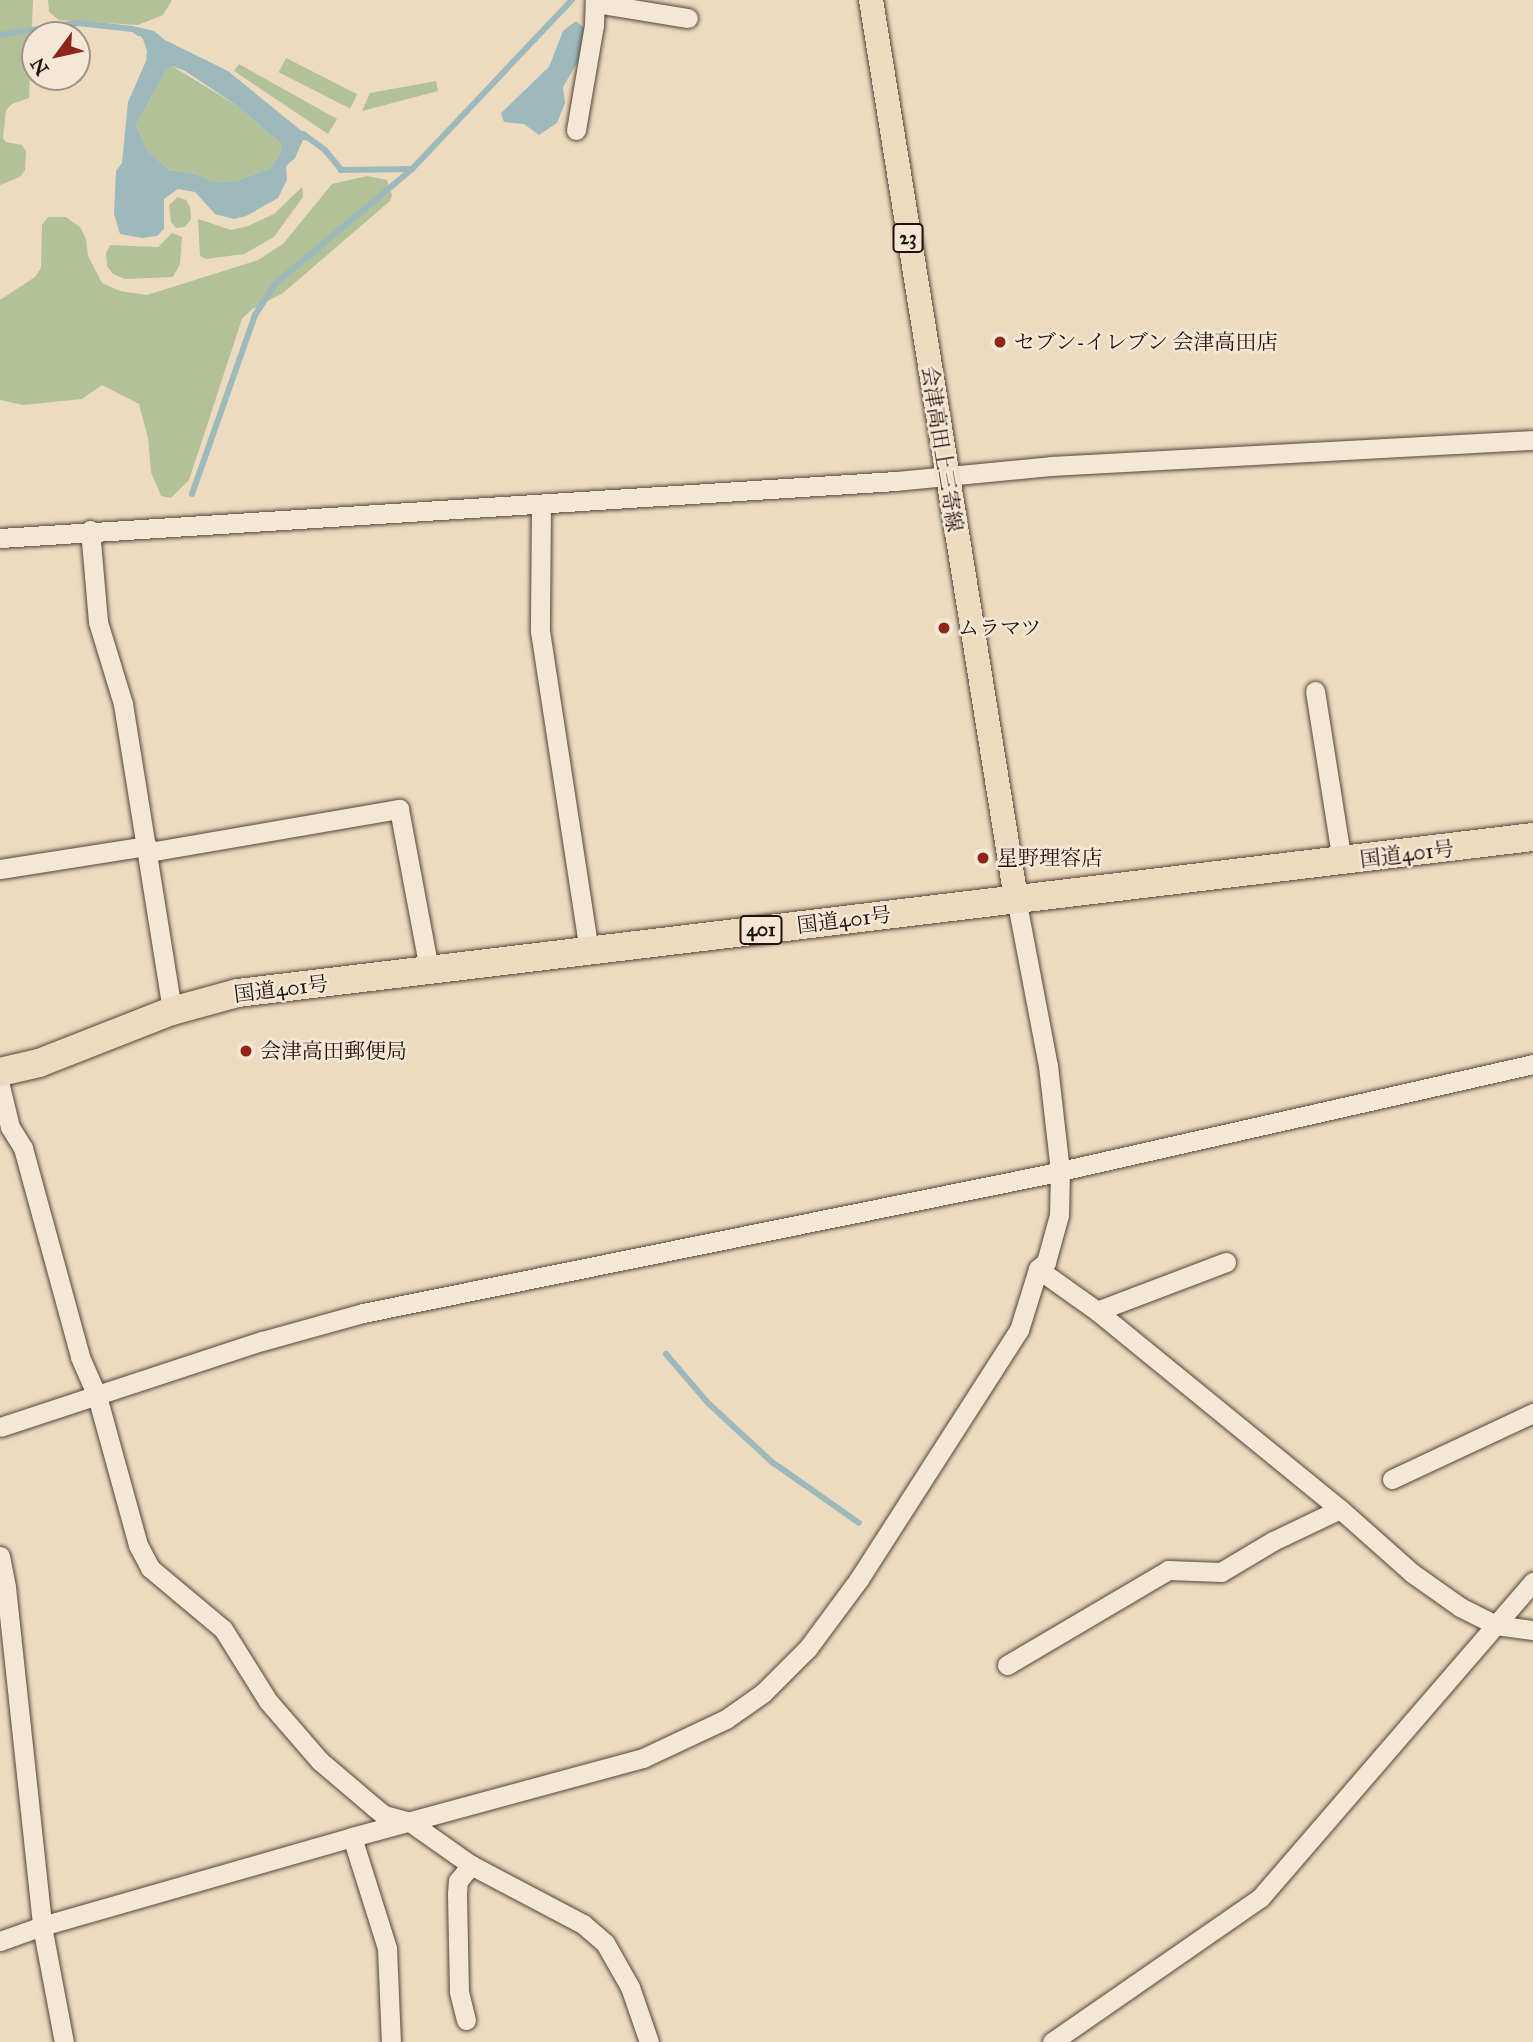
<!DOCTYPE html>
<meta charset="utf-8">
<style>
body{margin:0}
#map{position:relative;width:1533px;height:2042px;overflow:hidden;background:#eddbc0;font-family:"IM FELL Great Primer","Noto Serif JP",serif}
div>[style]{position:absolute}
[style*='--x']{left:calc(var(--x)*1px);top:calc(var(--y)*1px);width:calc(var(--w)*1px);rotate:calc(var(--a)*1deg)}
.green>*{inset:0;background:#b2c197;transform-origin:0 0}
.water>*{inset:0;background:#9db9bc}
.stream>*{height:6px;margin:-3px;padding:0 3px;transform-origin:3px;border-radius:3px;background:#9db9bc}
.roads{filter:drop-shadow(0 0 2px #544539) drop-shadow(0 0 2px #544539)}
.minor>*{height:19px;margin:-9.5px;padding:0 9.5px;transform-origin:9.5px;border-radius:9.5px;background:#f3e8d6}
.major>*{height:24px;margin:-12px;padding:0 12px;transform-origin:12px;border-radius:12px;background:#eddbc0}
.highway>*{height:28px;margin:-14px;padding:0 14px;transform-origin:14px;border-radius:14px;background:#eddbc0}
.dots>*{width:19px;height:19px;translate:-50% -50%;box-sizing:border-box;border:4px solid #f3e8d6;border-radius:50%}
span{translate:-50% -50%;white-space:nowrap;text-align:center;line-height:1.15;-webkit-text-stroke:5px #f3e8d6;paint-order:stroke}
.shield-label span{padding:2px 5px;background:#f3e8d6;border:2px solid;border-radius:5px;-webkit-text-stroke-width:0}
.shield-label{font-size:19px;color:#21130c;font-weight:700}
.poi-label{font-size:21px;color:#21130c}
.left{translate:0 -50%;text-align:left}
.street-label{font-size:21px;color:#21130c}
.north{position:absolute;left:21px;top:21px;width:70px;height:70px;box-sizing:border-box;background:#f3e8d6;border:2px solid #9f9385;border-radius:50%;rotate:237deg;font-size:19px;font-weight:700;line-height:28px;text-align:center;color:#21130c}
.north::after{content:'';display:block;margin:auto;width:24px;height:32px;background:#8f2418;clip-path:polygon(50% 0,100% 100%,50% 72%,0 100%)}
</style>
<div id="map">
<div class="green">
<i style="clip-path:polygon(0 0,33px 0,29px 98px,12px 104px,6px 110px,3px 138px,6px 142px,22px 145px,26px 152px,25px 170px,20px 177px,0 185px)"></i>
<i style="clip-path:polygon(48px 0,172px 0,163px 15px,138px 25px,59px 20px,49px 12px)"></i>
<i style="left:286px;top:58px;width:80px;height:16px;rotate:27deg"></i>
<i style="clip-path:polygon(239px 64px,337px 119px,328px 134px,234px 71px)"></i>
<i style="clip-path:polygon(172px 66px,236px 105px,280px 143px,281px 152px,271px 168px,236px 181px,214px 182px,196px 174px,169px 170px,147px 150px,136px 125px,164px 74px)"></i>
<i style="clip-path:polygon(436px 81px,438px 91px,362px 111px,370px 93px)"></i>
<i style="clip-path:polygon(367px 176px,387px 180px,392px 195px,390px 201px,283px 293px,251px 310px,242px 319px,189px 480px,171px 498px,161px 496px,151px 472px,148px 438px,139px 404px,102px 385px,82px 399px,23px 405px,0 400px,0 300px,35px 277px,41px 268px,42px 225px,48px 217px,66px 217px,81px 228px,86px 239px,88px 256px,102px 283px,120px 291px,147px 295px,258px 260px,283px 244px,332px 184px)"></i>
<i style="clip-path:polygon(302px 187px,303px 197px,274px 237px,244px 254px,206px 259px,200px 256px,198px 219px,231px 230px,248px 226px,274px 214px)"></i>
<i style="clip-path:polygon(178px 197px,186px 200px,190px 207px,191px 219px,185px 227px,176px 228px,171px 222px,169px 205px)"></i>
<i style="clip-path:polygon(172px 233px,182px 237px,180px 264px,173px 277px,125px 279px,113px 274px,107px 266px,106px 253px,110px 245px,158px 247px)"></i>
</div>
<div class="water">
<i style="clip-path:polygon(576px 21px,586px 30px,584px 51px,563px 87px,565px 103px,557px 123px,539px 135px,524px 124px,504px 122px,501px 113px,549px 67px,563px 31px)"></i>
<i style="clip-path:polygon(evenodd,137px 27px,154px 31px,165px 40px,228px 71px,309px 137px,310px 141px,303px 140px,295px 158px,286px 166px,287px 180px,278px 198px,246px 216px,234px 219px,215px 214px,195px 192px,178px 189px,164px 199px,164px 229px,157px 236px,142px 238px,120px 234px,114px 214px,116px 171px,122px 163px,128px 102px,146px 61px,147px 51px,143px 39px,133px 29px,137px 27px,172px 66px,185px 71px,236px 105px,280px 143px,281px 152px,271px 168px,236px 181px,214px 182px,196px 174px,169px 170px,147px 150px,136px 125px,164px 74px,172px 66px)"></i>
</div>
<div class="stream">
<i style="--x:0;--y:35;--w:78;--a:-8.9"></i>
<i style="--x:77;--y:23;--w:56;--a:6.1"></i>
<i style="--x:133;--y:29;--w:7;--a:34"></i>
<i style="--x:303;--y:134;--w:27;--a:36"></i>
<i style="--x:325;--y:150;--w:26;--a:51"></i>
<i style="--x:341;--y:170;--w:71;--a:-0.8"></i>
<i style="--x:192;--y:494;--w:190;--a:-70.6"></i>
<i style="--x:255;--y:315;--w:37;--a:-57"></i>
<i style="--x:275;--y:284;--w:179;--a:-40"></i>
<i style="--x:412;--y:169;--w:233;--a:-46.6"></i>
<i style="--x:666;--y:1354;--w:65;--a:49.4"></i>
<i style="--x:708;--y:1403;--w:87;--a:42.7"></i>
<i style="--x:772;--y:1462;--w:106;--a:35"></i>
</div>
<div class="roads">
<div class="minor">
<i style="--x:595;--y:3;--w:94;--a:9.2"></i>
<i style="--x:576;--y:130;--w:107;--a:-80.3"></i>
<i style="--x:594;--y:25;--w:25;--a:-88"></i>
<i style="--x:541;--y:505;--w:126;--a:90.5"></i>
<i style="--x:540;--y:631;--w:323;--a:81.3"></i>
<i style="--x:90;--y:530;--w:92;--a:85"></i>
<i style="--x:98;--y:622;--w:86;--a:73"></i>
<i style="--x:123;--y:704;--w:311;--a:80.9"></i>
<i style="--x:0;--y:538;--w:898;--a:-3.64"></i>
<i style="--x:896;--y:481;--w:156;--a:-5.5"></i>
<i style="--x:1051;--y:466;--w:483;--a:-3.1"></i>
<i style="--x:1315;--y:691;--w:173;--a:81"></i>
<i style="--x:149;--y:852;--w:254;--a:-9.8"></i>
<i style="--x:399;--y:809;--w:164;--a:79.4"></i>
<i style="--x:0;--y:869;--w:149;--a:-8.9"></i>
<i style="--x:0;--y:1086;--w:42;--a:76.3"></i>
<i style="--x:10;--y:1127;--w:25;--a:58"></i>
<i style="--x:23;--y:1148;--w:217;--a:74.7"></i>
<i style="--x:80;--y:1357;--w:43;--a:66.4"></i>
<i style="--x:97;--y:1396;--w:155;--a:74.6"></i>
<i style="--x:138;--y:1545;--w:26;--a:62"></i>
<i style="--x:150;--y:1568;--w:95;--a:39.9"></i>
<i style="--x:223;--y:1629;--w:85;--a:58"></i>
<i style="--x:268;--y:1701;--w:79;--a:49.1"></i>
<i style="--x:320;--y:1761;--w:71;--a:40.4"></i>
<i style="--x:374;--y:1807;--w:13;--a:39"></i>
<i style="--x:384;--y:1815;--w:27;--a:15"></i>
<i style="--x:410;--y:1822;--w:75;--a:35.2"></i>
<i style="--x:471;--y:1865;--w:127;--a:27.8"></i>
<i style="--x:583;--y:1924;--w:29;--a:41"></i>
<i style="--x:605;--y:1943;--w:51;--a:60.4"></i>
<i style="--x:630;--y:1987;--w:58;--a:70.9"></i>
<i style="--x:1038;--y:1269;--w:72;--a:35.4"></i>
<i style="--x:1097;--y:1311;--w:313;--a:39.2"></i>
<i style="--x:1340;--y:1509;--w:96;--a:41.6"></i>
<i style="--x:1412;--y:1573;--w:59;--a:35.3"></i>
<i style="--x:1460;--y:1607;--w:40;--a:26.6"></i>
<i style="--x:1496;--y:1625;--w:37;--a:8"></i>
<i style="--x:1097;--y:1311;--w:138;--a:-20.8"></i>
<i style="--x:0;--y:1427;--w:276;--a:-18.2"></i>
<i style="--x:262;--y:1341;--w:105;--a:-15.5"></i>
<i style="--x:363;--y:1313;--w:694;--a:-11.47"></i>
<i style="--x:1043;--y:1175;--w:502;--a:-12.76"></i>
<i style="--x:1392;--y:1479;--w:156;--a:-25.1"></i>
<i style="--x:0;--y:1556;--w:32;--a:79"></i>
<i style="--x:6;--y:1587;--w:341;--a:83.9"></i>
<i style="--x:42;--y:1926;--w:118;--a:79.3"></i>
<i style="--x:1007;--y:1665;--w:187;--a:-30.5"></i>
<i style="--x:1168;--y:1570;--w:53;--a:2.2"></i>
<i style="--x:1221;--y:1572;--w:61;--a:-30.8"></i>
<i style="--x:1273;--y:1541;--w:74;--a:-25.5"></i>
<i style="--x:352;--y:1837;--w:116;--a:72.5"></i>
<i style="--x:387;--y:1948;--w:94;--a:87.6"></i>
<i style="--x:0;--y:1941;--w:45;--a:-19.7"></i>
<i style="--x:42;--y:1926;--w:323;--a:-16"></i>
<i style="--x:352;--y:1837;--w:302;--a:-15.2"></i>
<i style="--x:643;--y:1758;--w:92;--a:-25.2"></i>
<i style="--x:726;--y:1719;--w:45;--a:-35.1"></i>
<i style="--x:763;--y:1693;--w:64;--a:-45"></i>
<i style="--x:808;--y:1648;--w:86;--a:-53.5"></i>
<i style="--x:859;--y:1579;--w:296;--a:-57.3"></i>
<i style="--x:1019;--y:1330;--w:64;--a:-72.7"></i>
<i style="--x:1038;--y:1269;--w:11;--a:-41"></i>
<i style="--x:1046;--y:1262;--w:49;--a:-74.5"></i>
<i style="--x:1059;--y:1215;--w:44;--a:-88.7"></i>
<i style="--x:1060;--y:1171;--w:106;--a:-96.5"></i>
<i style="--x:1048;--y:1066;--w:171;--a:-100.8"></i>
<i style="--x:466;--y:2020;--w:30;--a:-104"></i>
<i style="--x:459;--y:1991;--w:97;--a:-91.2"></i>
<i style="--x:457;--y:1894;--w:13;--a:-86"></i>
<i style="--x:458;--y:1881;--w:21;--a:-51"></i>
<i style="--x:1052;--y:2042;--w:253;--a:-34.7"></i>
<i style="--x:1260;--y:1898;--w:418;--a:-49.2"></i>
</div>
<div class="major">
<i style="--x:871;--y:0;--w:910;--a:80.83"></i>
</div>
<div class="highway">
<i style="--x:0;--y:1072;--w:40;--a:-13"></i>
<i style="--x:39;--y:1063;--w:143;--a:-21.4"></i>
<i style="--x:172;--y:1011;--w:68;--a:-15.3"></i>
<i style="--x:238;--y:993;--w:1304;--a:-6.87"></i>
</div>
</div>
<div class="dots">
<i style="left:1000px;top:342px;background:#8f2418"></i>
<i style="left:944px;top:628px;background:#8f2418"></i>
<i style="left:983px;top:858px;background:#8f2418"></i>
<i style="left:246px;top:1051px;background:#8f2418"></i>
</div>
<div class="shield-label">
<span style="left:908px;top:238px">23</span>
<span style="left:761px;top:930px">401</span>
</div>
<div class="poi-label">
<span class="left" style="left:1014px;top:342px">セブン-イレブン 会津高田店</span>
<span class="left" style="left:958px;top:628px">ムラマツ</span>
<span class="left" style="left:997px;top:858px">星野理容店</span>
<span class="left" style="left:260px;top:1051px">会津高田郵便局</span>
</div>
<div class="street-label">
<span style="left:942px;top:449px;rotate:81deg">会津高田上三寄線</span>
<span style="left:1407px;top:854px;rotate:-7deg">国道401号</span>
<span style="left:844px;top:920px;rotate:-7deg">国道401号</span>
<span style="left:281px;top:989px;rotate:-7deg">国道401号</span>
</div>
<div class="north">N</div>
</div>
